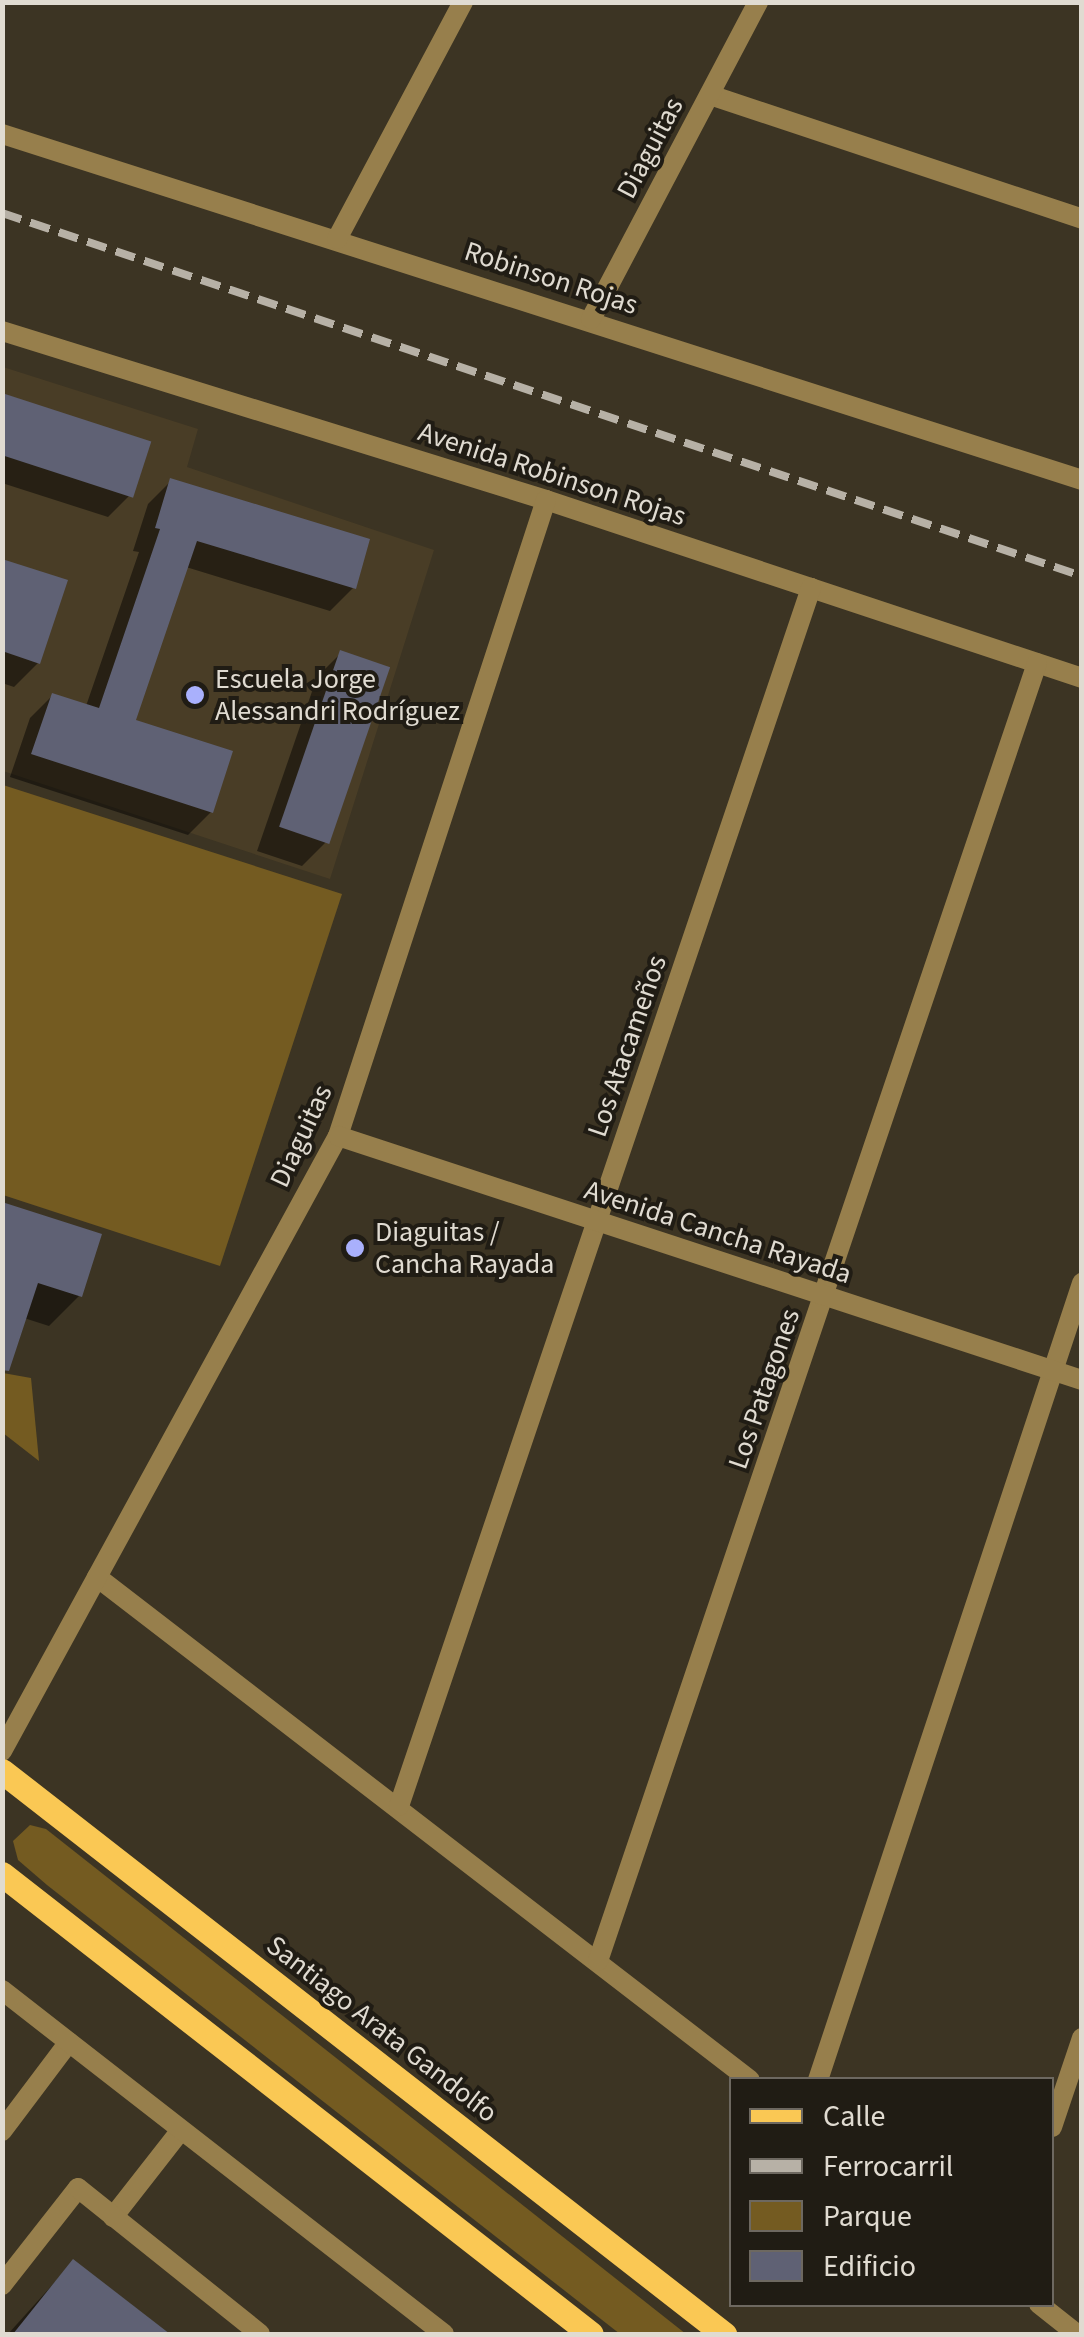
<!DOCTYPE html>
<meta charset="utf-8">
<style>
body{margin:0}
#map{position:relative;width:1084px;height:2337px;overflow:hidden;background:#3c3423;font-family:"Source Sans 3",sans-serif}
div>[style]{position:absolute}
[style*='--x']{left:calc(var(--x)*1px);top:calc(var(--y)*1px);width:calc(var(--w)*1px);rotate:calc(var(--a)*1deg)}
.built>*{inset:0;background:#493d26}
.green>*{inset:0;background:#745b21}
.shadow>*{inset:0;background:#0007}
.building>*{inset:0;background:#5f6174;transform-origin:0 0}
.minor>*{height:20px;margin:-10px;padding:0 10px;transform-origin:10px;border-radius:10px;background:#977f4c}
.tertiary>*{height:20px;margin:-10px;padding:0 10px;transform-origin:10px;border-radius:10px;background:#977f4c}
.primary>*{height:25px;margin:-12.5px;padding:0 12.5px;transform-origin:12.5px;border-radius:12.5px;background:#fac854}
.rail>*{height:8px;margin-top:-4px;transform-origin:0;background:repeating-linear-gradient(90deg,#b7b1a6 0 20px,transparent 0 30px)}
.dots>*{width:28px;height:28px;translate:-50% -50%;box-sizing:border-box;border:5px solid #201c14;border-radius:50%}
span{translate:-50% -50%;white-space:nowrap;text-align:center;line-height:1.15;-webkit-text-stroke:8px #201c14;paint-order:stroke}
.street-label{font-size:28px;color:#e0dbd1}
.poi-label{font-size:28px;color:#e0dbd1}
.left{translate:0 -50%;text-align:left}
.frame{position:absolute;inset:0;border:5px solid #e0dbd1;pointer-events:none}
.legend{position:absolute;left:729px;top:2077px;width:325px;height:230px;box-sizing:border-box;background:#201c14;border:2px solid #6d6860;margin:0;padding:12px 18px;list-style:none;font-size:30px;color:#e0dbd1}
.legend li{display:flex;align-items:center;gap:20px;height:50px}
.legend b{width:50px;border:2px solid #6d6860}
</style>
<div id="map">
<div class="built">
<i style="clip-path:polygon(3px 367px,198px 429px,187px 467px,434px 550px,330px 879px,3px 771px)"></i>
</div>
<div class="green">
<i style="clip-path:polygon(3px 785px,342px 894px,220px 1266px,3px 1195px)"></i>
<i style="clip-path:polygon(3px 1373px,31px 1378px,39px 1461px,3px 1433px)"></i>
<i style="clip-path:polygon(30px 1825px,46px 1829px,686px 2334px,620px 2334px,47px 1885px,18px 1860px,13px 1841px)"></i>
</div>
<div class="shadow">
<i style="clip-path:polygon(2px 395px,132px 493px,108px 517px,2px 483px)"></i>
<i style="clip-path:polygon(171px 481px,353px 588px,330px 611px,186px 567px,133px 721px,211px 812px,188px 835px,10px 777px,30px 718px,53px 695px,86px 706px,139px 552px,133px 551px,148px 504px)"></i>
<i style="clip-path:polygon(2px 562px,38px 663px,14px 687px,2px 683px)"></i>
<i style="clip-path:polygon(341px 653px,326px 842px,302px 866px,257px 851px,317px 677px)"></i>
<i style="clip-path:polygon(2px 1204px,80px 1295px,49px 1326px,24px 1318px)"></i>
<i style="clip-path:polygon(73px 2262px,143px 2317px,129px 2334px,8px 2334px)"></i>
</div>
<div class="building">
<i style="left:2px;top:393px;width:157px;height:59px;rotate:18deg"></i>
<i style="clip-path:polygon(170px 478px,370px 539px,356px 589px,197px 541px,136px 720px,233px 751px,213px 813px,31px 754px,52px 693px,99px 708px,160px 529px,155px 528px)"></i>
<i style="clip-path:polygon(2px 559px,68px 580px,40px 664px,2px 651px)"></i>
<i style="left:340px;top:650px;width:53px;height:187px;rotate:19deg"></i>
<i style="clip-path:polygon(2px 1202px,102px 1234px,82px 1297px,38px 1283px,9px 1371px,2px 1370px)"></i>
<i style="clip-path:polygon(73px 2259px,170px 2334px,13px 2334px)"></i>
</div>
<div class="minor">
<i style="--x:710;--y:95;--w:392;--a:18.4"></i>
<i style="--x:2;--y:134;--w:1134;--a:17.76"></i>
<i style="--x:337;--y:239;--w:268;--a:-62"></i>
<i style="--x:591;--y:319;--w:358;--a:-62.2"></i>
<i style="--x:2;--y:331;--w:570;--a:17.26"></i>
<i style="--x:546;--y:500;--w:565;--a:18.37"></i>
<i style="--x:338;--y:1136;--w:669;--a:-71.89"></i>
<i style="--x:97;--y:1577;--w:824;--a:37.61"></i>
<i style="--x:399;--y:1806;--w:1286;--a:-71.31"></i>
<i style="--x:598;--y:1961;--w:1370;--a:-71.31"></i>
<i style="--x:818;--y:2080;--w:840;--a:-71.67"></i>
<i style="--x:1052;--y:2127;--w:94;--a:-71.4"></i>
<i style="--x:2;--y:2131;--w:111;--a:-53"></i>
<i style="--x:113;--y:2217;--w:110;--a:-52"></i>
<i style="--x:2;--y:2285;--w:123;--a:-51.9"></i>
<i style="--x:78;--y:2188;--w:233;--a:38.7"></i>
<i style="--x:1039;--y:2304;--w:48;--a:38.3"></i>
</div>
<div class="tertiary">
<i style="--x:2;--y:1751;--w:701;--a:-61.35"></i>
<i style="--x:338;--y:1136;--w:783;--a:18.16"></i>
<i style="--x:2;--y:1990;--w:560;--a:37.89"></i>
</div>
<div class="primary">
<i style="--x:2;--y:1771;--w:916;--a:37.95"></i>
<i style="--x:2;--y:1874;--w:747;--a:37.99"></i>
</div>
<div class="rail">
<i style="--x:2;--y:213;--w:1139;--a:18.58"></i>
</div>
<div class="dots">
<i style="left:195px;top:695px;background:#a9b0fc"></i>
<i style="left:355px;top:1248px;background:#a9b0fc"></i>
</div>
<div class="street-label">
<span style="left:650px;top:148px;rotate:-62deg">Diaguitas</span>
<span style="left:551px;top:278px;rotate:18deg">Robinson Rojas</span>
<span style="left:552px;top:474px;rotate:18deg">Avenida Robinson Rojas</span>
<span style="left:627px;top:1046px;rotate:-71deg">Los Atacameños</span>
<span style="left:301px;top:1136px;rotate:-65deg">Diaguitas</span>
<span style="left:718px;top:1232px;rotate:18deg">Avenida Cancha Rayada</span>
<span style="left:764px;top:1389px;rotate:-71deg">Los Patagones</span>
<span style="left:382px;top:2029px;rotate:38deg">Santiago Arata Gandolfo</span>
</div>
<div class="poi-label">
<span class="left" style="left:215px;top:695px">Escuela Jorge<br>Alessandri Rodríguez</span>
<span class="left" style="left:375px;top:1248px">Diaguitas /<br>Cancha Rayada</span>
</div>
<div class="frame"></div>
<ul class="legend">
<li><b style="height:12px;background:#fac854"></b>Calle</li>
<li><b style="height:12px;background:#b7b1a6"></b>Ferrocarril</li>
<li><b style="height:28px;background:#745b21"></b>Parque</li>
<li><b style="height:28px;background:#5f6174"></b>Edificio</li>
</ul>
</div>
